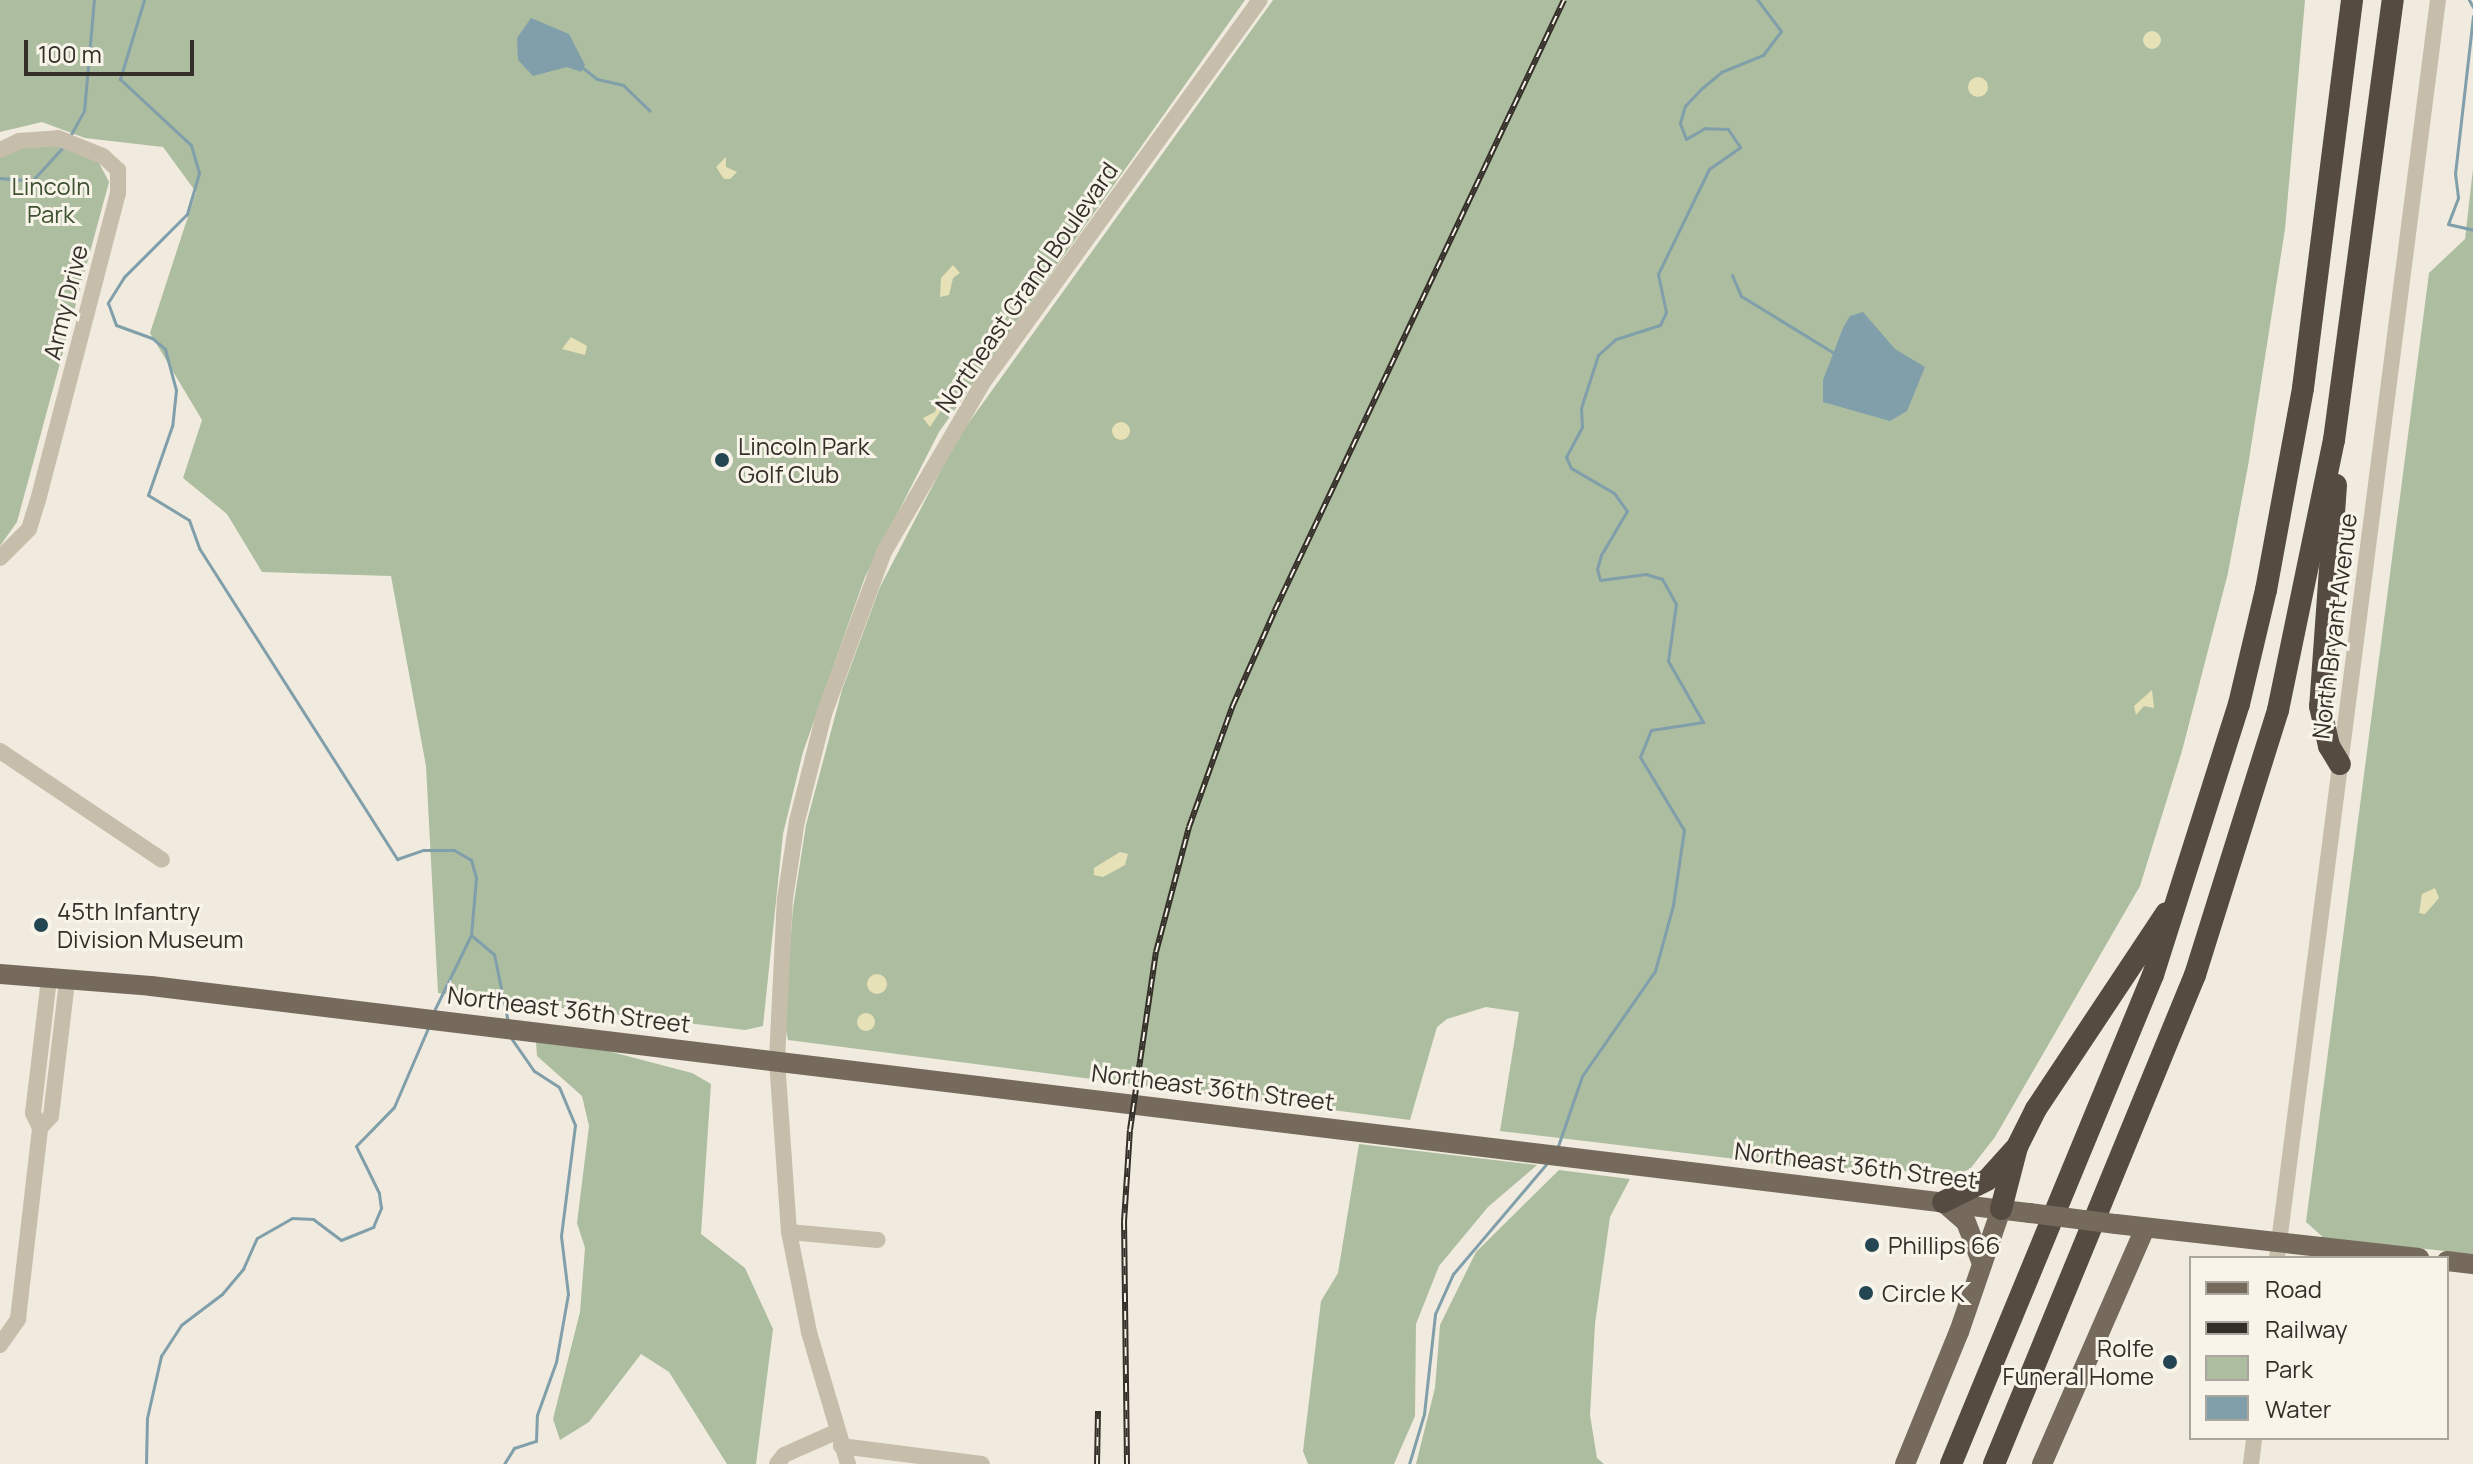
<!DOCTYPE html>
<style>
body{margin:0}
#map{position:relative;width:2473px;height:1464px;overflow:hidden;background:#f0ebde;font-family:Manrope,sans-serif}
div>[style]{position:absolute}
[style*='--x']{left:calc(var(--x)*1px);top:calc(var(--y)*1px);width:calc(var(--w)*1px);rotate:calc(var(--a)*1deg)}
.green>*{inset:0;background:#adbd9f}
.sand>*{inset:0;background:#e7e1b8}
.round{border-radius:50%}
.water>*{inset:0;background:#809faa}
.stream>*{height:3px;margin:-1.5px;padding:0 1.5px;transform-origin:1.5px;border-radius:1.5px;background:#809faa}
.minor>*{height:16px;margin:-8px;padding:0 8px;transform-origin:8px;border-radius:8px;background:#c7bdab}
.major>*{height:20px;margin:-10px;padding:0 10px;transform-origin:10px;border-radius:10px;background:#756a5c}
.highway>*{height:22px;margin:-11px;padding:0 11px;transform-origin:11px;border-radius:11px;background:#554b41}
.rail>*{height:6px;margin-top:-3px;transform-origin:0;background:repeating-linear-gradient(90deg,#f8f4ea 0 9px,#352f29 0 18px);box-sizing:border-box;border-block:2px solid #352f29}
.major-bridge>*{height:20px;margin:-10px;padding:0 10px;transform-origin:10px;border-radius:10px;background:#756a5c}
.dots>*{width:22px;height:22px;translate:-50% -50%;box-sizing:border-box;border:4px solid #f8f4ea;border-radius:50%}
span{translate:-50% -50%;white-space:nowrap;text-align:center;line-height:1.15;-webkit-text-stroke:6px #f8f4ea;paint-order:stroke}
.park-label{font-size:24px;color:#3e5130}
.street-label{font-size:24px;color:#352f29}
.poi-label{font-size:24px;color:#352f29}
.left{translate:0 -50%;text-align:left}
.right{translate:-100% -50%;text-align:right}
.legend{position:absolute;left:2189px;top:1256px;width:260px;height:184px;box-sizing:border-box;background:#f8f4ea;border:2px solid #aaa59d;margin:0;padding:10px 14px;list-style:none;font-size:24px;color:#352f29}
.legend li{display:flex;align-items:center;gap:16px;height:40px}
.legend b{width:40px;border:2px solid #aaa59d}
.scale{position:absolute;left:24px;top:40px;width:170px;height:36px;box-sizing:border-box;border:4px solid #352f29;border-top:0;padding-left:10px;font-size:24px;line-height:28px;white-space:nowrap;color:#352f29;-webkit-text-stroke:6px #f8f4ea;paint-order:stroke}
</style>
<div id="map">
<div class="green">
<i style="clip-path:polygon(0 0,1245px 0,939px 432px,865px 577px,803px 752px,783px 834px,763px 1026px,745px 1030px,438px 993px,426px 766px,391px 576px,262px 572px,227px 514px,183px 478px,202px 420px,150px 333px,196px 192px,163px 147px,85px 138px,42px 122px,0 132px)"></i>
<i style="clip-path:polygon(1273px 0,2305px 0,2285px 229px,2248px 466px,2228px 573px,2182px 751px,2140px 886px,1995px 1137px,1970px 1169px,1951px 1177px,1873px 1167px,1871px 1175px,1500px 1131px,1519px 1012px,1486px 1007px,1447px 1019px,1437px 1027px,1410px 1120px,788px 1040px,784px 1021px,793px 908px,806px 825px,842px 690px,880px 587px,957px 439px)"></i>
<i style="clip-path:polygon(52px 140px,97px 159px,109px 182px,17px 522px,0 546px,0 153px)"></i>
<i style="clip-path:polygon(2473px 169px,2473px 1254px,2324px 1238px,2306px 1222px,2429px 273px,2465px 239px)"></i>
<i style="clip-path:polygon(536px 1042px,608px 1051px,692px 1073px,711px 1084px,701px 1234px,745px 1268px,773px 1329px,756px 1464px,727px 1464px,669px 1372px,641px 1354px,589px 1422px,560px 1440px,553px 1419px,580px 1312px,585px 1248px,577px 1223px,589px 1126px,582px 1096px,537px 1056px)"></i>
<i style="clip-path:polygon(1359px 1144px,1537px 1165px,1488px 1207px,1439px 1266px,1416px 1324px,1415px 1416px,1394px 1464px,1308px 1464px,1303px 1451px,1321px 1301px,1338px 1273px)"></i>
<i style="clip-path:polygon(1559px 1170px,1630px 1179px,1610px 1217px,1595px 1324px,1590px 1415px,1597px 1458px,1604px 1464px,1416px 1464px,1435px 1388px,1440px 1325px,1476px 1252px)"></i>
</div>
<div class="sand">
<i class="round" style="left:2143px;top:31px;width:18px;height:18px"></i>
<i class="round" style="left:1968px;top:77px;width:20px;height:20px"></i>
<i style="clip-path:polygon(726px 157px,726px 167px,737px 172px,730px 179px,724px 179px,716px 167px)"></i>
<i style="clip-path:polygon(953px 265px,960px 273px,953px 278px,949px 295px,940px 297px,941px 278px)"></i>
<i style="clip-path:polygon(571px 337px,587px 346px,585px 355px,562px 349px)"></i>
<i style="clip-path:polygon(940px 394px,947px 401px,930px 427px,923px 418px,935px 412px)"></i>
<i class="round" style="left:1112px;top:422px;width:18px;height:18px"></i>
<i style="clip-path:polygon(2152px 690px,2154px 708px,2144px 706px,2136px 715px,2134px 706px)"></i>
<i style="clip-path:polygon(1120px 852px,1128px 854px,1125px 865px,1103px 877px,1094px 875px,1094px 868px)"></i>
<i style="clip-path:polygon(2435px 888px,2439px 898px,2425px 914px,2419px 913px,2422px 894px)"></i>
<i class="round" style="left:867px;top:974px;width:20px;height:20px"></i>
<i class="round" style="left:857px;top:1013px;width:18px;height:18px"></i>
</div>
<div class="water">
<i style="clip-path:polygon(531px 18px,569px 34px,585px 65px,581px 72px,567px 67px,533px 76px,518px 60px,517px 38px)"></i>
<i style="clip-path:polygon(1863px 312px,1895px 349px,1925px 367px,1907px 411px,1890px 421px,1823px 402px,1823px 380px,1843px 328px,1850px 316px)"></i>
</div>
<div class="stream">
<i style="--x:144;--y:0;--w:83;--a:106.9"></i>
<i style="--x:120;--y:79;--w:97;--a:42.9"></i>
<i style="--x:191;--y:145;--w:29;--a:74"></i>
<i style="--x:199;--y:173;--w:43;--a:106.3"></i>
<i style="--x:187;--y:214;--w:89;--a:135"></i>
<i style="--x:124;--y:277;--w:31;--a:122"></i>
<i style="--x:108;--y:303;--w:23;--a:70"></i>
<i style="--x:116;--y:325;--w:38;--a:20"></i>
<i style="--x:152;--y:338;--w:17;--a:40"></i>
<i style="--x:165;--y:349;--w:42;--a:75"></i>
<i style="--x:176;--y:390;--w:36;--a:96"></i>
<i style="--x:172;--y:426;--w:73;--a:109.2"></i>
<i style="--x:148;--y:495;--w:48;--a:31.4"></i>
<i style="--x:189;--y:520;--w:30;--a:70"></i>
<i style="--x:199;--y:548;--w:369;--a:57.5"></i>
<i style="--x:397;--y:859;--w:28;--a:-19"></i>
<i style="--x:423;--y:850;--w:31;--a:0"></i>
<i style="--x:454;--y:850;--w:20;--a:30"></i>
<i style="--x:471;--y:860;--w:19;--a:74"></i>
<i style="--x:476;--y:878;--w:57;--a:95"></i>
<i style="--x:471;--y:935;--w:87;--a:116"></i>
<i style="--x:2469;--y:0;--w:8;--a:60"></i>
<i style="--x:2473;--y:16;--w:158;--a:96.5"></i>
<i style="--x:2455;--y:173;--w:25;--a:83"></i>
<i style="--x:2458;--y:198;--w:28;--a:111"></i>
<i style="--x:2448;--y:224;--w:26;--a:13"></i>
<i style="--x:583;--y:68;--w:18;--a:38"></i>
<i style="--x:597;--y:79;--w:27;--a:13"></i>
<i style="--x:623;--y:85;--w:37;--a:44"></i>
<i style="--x:70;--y:136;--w:29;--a:-61"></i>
<i style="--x:84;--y:111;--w:111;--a:-84.9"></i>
<i style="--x:0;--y:178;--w:32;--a:5"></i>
<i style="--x:32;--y:181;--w:47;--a:-47.6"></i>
<i style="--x:1732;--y:275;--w:23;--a:67"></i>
<i style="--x:1741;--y:296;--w:109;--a:31.5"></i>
<i style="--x:471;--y:935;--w:30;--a:40"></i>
<i style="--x:494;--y:954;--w:69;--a:78.4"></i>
<i style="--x:1557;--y:1149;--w:77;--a:-71.1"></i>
<i style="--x:1582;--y:1076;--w:128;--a:-55.2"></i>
<i style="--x:1655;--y:971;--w:68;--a:-74.7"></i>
<i style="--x:1673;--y:905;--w:76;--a:-81.7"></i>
<i style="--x:1684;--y:830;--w:85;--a:-121.1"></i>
<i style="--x:1640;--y:757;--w:29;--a:-68"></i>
<i style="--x:1651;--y:730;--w:53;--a:-8.7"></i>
<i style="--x:1703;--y:722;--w:70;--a:-119.8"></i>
<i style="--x:1668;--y:661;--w:58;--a:-82"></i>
<i style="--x:1676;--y:604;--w:29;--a:-119"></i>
<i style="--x:1662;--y:579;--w:17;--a:-163"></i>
<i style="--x:1646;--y:574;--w:46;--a:172.6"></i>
<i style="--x:1600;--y:580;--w:11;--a:-105"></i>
<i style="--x:1597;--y:569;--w:15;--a:-74"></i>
<i style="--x:1601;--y:555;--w:51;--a:-59.4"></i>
<i style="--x:1627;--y:511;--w:22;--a:-126"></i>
<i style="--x:1614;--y:493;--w:50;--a:-149.8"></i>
<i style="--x:1571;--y:468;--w:12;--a:-114"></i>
<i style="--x:1566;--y:457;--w:34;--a:-62"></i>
<i style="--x:1582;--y:427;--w:19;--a:-93"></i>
<i style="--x:1581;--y:408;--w:56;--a:-72.2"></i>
<i style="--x:1598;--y:355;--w:24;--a:-42"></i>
<i style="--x:1616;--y:339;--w:46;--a:-17.7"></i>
<i style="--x:1660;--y:325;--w:14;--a:-65"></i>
<i style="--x:1666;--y:312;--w:39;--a:-102"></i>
<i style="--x:1658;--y:274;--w:117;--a:-64.1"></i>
<i style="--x:1709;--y:169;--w:38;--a:-35"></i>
<i style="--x:1740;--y:147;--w:22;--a:-124"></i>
<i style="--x:1728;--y:129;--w:23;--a:-178"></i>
<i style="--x:1705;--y:128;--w:22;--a:150"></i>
<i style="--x:1686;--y:139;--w:17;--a:-111"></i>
<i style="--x:1680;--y:123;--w:18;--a:-74"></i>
<i style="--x:1685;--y:106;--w:23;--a:-47"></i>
<i style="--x:1701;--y:89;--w:26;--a:-40"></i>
<i style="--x:1721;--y:72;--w:45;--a:-22"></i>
<i style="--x:1763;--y:55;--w:30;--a:-53"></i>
<i style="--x:1781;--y:31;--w:39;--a:-127"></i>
<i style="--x:146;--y:1464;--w:46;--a:-88.8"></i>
<i style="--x:147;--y:1418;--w:64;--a:-77.3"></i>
<i style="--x:161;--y:1356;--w:37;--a:-57"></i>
<i style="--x:181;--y:1325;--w:51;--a:-37.1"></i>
<i style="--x:222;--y:1294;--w:33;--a:-50"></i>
<i style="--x:243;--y:1269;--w:34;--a:-66"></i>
<i style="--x:257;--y:1238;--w:40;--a:-29.7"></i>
<i style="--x:292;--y:1218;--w:21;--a:3"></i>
<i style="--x:313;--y:1219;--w:35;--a:37"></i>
<i style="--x:341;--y:1240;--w:35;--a:-22"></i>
<i style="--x:373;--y:1227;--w:21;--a:-67"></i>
<i style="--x:381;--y:1208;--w:15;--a:-98"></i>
<i style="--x:379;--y:1193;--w:52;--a:-116.1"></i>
<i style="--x:356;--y:1146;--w:54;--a:-45.7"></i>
<i style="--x:394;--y:1107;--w:86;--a:-66.7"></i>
<i style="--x:504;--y:1464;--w:19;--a:-58"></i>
<i style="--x:514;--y:1448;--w:23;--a:-18"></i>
<i style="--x:536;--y:1441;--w:26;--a:-88"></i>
<i style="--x:537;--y:1415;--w:56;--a:-70.3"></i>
<i style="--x:556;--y:1362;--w:69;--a:-80"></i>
<i style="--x:568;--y:1294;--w:58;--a:-96.9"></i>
<i style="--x:561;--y:1236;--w:112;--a:-82.8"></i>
<i style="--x:575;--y:1125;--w:41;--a:-112.8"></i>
<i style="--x:559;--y:1087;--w:30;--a:-147"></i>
<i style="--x:534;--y:1071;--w:40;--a:-124.9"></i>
<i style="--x:1409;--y:1464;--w:52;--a:-73.3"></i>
<i style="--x:1424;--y:1414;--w:101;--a:-83.7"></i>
<i style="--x:1435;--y:1314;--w:44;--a:-65.8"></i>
<i style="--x:1453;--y:1274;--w:147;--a:-49.7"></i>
</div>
<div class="minor">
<i style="--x:0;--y:150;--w:21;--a:-25"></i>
<i style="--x:19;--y:141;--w:39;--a:-4"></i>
<i style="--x:58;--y:138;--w:48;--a:21.8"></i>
<i style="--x:103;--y:156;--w:21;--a:43"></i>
<i style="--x:118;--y:170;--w:23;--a:90"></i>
<i style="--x:118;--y:193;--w:320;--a:104.6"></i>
<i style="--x:37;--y:503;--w:27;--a:107"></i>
<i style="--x:29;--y:529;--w:41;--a:135"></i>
<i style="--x:0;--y:751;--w:195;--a:33.9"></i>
<i style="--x:40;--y:1128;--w:16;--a:-47"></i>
<i style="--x:51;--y:1116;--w:136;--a:-83.2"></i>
<i style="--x:789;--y:1232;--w:89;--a:5.1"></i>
<i style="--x:2277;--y:1258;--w:1268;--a:-82.71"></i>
<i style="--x:0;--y:1345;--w:32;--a:-55"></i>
<i style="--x:18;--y:1319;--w:192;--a:-83.4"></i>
<i style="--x:40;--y:1128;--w:17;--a:-115"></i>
<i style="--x:33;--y:1113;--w:135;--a:-83.2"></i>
<i style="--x:841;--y:1446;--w:142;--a:7.3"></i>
<i style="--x:777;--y:1464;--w:11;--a:-52"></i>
<i style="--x:784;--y:1455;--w:57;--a:-23.9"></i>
<i style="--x:848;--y:1464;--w:138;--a:-106.5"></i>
<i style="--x:809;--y:1332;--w:102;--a:-101.3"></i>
<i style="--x:789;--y:1232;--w:172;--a:-94"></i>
<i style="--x:777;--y:1060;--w:161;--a:-87.2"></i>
<i style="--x:785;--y:899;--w:79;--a:-81.3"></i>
<i style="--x:797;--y:821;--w:110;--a:-75.8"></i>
<i style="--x:824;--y:714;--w:173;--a:-69.7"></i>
<i style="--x:884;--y:552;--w:198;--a:-59.7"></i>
<i style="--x:984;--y:381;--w:470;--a:-54.1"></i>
<i style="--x:2251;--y:1464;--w:26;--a:-83"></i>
</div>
<div class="major">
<i style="--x:0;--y:974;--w:151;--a:4.5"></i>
<i style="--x:151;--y:986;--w:1893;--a:6.89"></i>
<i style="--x:1943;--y:1202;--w:30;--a:41"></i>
<i style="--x:1966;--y:1222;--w:45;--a:69.1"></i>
<i style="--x:2116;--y:1224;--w:305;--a:6.4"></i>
<i style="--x:2447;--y:1261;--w:26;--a:7"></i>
<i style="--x:1905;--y:1464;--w:143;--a:-67.8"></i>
<i style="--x:1959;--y:1332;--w:130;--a:-71.1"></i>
<i style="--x:2042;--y:1464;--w:257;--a:-66.4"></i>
</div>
<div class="highway">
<i style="--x:2336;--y:485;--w:222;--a:94.1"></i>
<i style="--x:2320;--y:706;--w:41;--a:77.3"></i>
<i style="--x:2329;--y:746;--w:21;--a:59"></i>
<i style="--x:1943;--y:1202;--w:49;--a:-26.6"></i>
<i style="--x:1987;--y:1180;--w:40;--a:-48"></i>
<i style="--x:2001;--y:1209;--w:64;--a:-75.5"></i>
<i style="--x:2017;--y:1147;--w:42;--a:-63.4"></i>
<i style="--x:2036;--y:1109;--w:235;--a:-56.4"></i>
<i style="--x:1951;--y:1464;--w:529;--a:-67.56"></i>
<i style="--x:2153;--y:975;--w:284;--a:-72.4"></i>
<i style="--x:2239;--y:704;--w:117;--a:-76.7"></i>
<i style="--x:2266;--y:590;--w:205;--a:-79.6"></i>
<i style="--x:2303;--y:388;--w:391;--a:-82.8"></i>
<i style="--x:1994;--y:1464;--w:529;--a:-67.66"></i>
<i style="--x:2195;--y:975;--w:278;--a:-72.6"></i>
<i style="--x:2278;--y:710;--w:276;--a:-78.3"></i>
<i style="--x:2334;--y:440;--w:444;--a:-82.4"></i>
</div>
<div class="rail">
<i style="--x:1097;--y:1464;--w:53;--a:-88.9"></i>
<i style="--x:1127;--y:1464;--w:242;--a:-90.7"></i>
<i style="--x:1124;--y:1222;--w:92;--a:-86.3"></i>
<i style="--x:1130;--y:1130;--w:180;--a:-81.7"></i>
<i style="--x:1156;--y:952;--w:129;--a:-75.2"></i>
<i style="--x:1189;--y:827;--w:130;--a:-70.2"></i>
<i style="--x:1233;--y:705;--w:104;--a:-66.1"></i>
<i style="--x:1275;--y:610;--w:675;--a:-64.65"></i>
</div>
<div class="major-bridge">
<i style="--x:2030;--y:1213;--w:87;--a:7.3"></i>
</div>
<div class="dots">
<i style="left:722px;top:460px;background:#234652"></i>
<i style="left:41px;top:925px;background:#234652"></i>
<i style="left:1872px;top:1245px;background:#234652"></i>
<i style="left:1866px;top:1293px;background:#234652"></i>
<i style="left:2170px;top:1362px;background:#234652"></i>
</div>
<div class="park-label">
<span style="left:51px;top:200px">Lincoln<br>Park</span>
</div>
<div class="street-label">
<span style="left:1026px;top:287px;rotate:-55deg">Northeast Grand Boulevard</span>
<span style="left:65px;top:302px;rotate:-76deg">Army Drive</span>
<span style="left:2334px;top:626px;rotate:-83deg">North Bryant Avenue</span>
<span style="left:569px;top:1009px;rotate:7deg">Northeast 36th Street</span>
<span style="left:1213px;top:1087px;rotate:7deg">Northeast 36th Street</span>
<span style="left:1856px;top:1165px;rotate:7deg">Northeast 36th Street</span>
</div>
<div class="poi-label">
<span class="left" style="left:738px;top:460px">Lincoln Park<br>Golf Club</span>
<span class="left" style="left:57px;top:925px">45th Infantry<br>Division Museum</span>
<span class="left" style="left:1888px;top:1245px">Phillips 66</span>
<span class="left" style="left:1882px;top:1293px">Circle K</span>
<span class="right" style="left:2154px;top:1362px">Rolfe<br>Funeral Home</span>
</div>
<ul class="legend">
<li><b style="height:10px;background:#756a5c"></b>Road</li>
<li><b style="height:10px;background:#352f29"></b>Railway</li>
<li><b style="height:22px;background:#adbd9f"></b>Park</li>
<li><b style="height:22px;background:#809faa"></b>Water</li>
</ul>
<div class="scale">100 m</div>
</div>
